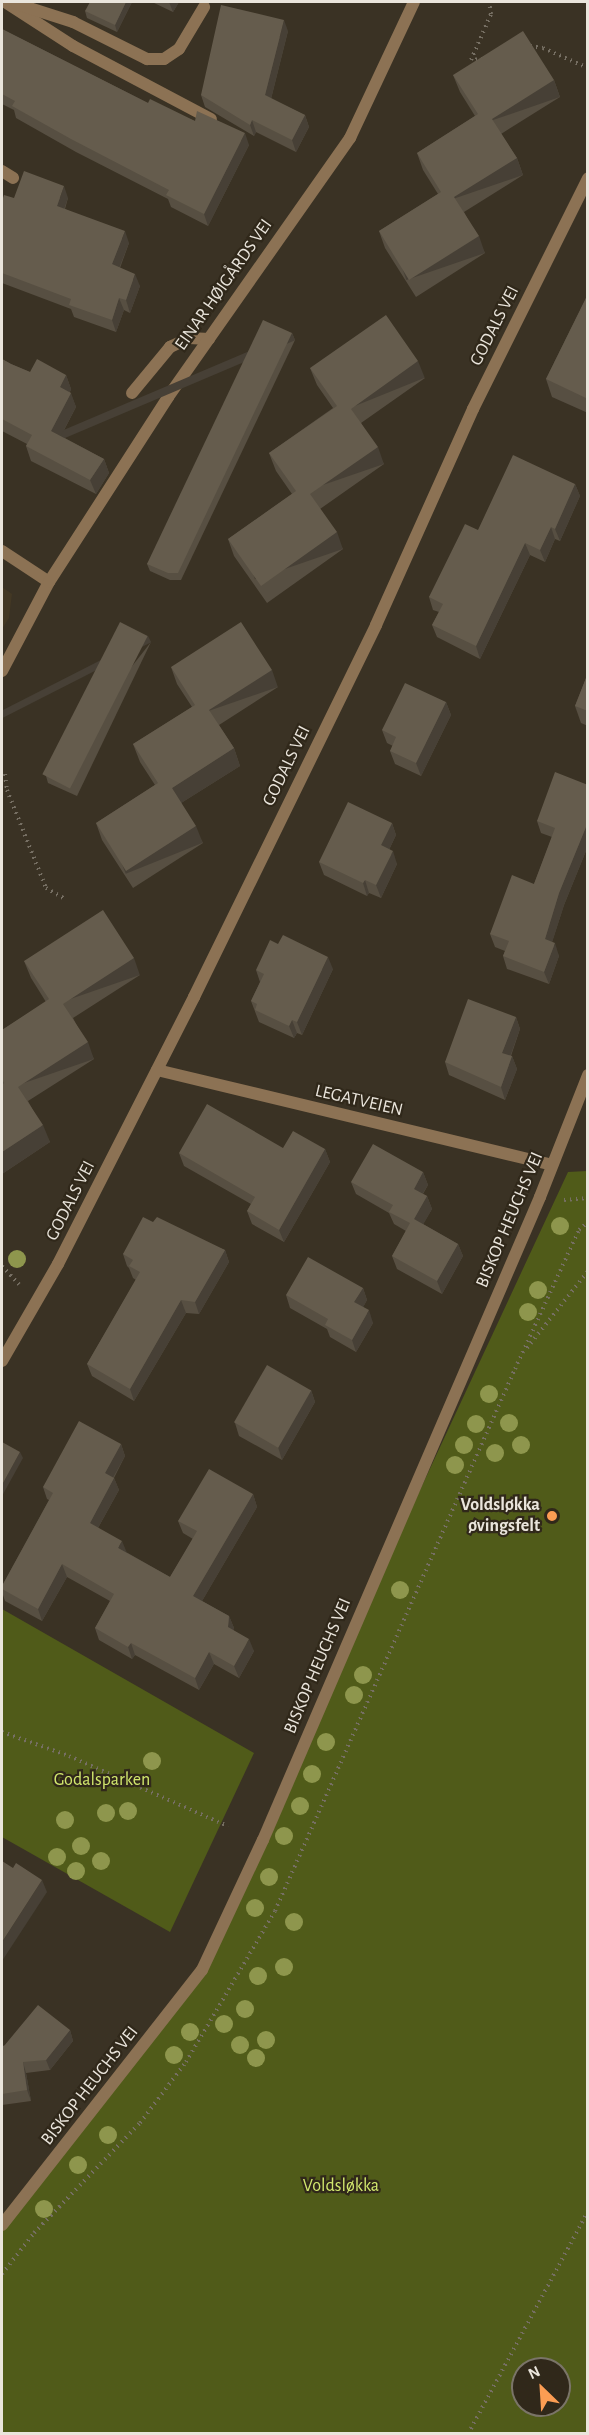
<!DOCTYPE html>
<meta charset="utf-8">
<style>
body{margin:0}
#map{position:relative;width:589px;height:2435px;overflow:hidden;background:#3a3224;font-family:"Alegreya Sans",sans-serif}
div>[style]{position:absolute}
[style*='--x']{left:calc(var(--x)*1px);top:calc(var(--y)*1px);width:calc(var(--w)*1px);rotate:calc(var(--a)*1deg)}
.built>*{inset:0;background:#433824}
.green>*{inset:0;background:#505b19}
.path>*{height:4px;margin-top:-2px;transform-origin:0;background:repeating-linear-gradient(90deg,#766f63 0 1.5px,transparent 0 6px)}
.lane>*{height:12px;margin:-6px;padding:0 6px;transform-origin:6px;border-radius:6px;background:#8c7254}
.street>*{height:12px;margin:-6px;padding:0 6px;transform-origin:6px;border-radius:6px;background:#8c7254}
.trees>*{width:18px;height:18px;margin:-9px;border-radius:50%;background:#8e964d}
.wall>*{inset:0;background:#574f42}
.shaded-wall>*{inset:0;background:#474036;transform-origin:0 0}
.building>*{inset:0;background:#655c4d;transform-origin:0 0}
.dots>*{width:16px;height:16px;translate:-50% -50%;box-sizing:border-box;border:3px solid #30281a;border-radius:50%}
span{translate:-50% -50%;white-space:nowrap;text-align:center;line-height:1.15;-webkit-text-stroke:4.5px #30281a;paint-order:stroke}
.street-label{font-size:18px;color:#eae5dc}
.poi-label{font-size:18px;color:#eae5dc;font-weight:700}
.right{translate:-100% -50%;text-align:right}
.park-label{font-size:18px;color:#d2e86e}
.frame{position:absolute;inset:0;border:3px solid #eae5dc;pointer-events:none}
.north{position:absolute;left:511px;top:2357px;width:60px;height:60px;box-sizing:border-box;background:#30281a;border:2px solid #7a7468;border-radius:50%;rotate:335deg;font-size:16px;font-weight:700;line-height:24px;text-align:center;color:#eae5dc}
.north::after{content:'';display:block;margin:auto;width:21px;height:27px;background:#fc9d53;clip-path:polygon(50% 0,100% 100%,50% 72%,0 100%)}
</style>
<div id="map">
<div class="built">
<i style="clip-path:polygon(2px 587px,12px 594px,9px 618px,2px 629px)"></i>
</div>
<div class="green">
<i style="clip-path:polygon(evenodd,587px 1171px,587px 2433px,2px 2433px,2px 2224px,199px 1965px,568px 1172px,587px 1171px,523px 2369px,559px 2369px,559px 2405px,523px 2405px,523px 2369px)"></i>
<i style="clip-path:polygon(2px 1609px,254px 1753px,170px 1932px,2px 1837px)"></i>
</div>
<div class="path">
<i style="--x:530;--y:46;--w:13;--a:9"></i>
<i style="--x:543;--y:48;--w:49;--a:24"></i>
<i style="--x:483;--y:59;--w:12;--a:175"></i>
<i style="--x:471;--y:60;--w:50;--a:-66.5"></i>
<i style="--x:491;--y:14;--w:12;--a:-99"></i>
<i style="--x:2;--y:774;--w:3;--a:0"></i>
<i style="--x:5;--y:774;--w:16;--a:83"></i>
<i style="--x:7;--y:790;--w:105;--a:68.3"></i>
<i style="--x:46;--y:888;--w:22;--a:30"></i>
<i style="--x:564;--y:1200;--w:24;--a:-5"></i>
<i style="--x:2;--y:1266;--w:25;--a:47"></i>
<i style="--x:527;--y:1348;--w:98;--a:-51.6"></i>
<i style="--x:2;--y:1732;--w:71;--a:19.7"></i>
<i style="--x:69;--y:1756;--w:174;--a:23.8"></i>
<i style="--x:2;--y:2274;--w:52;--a:-52"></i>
<i style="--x:34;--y:2233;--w:153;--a:-46.1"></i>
<i style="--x:140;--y:2123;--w:76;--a:-53"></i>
<i style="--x:186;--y:2062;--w:175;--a:-59.5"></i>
<i style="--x:275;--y:1911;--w:593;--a:-66.12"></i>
<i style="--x:515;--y:1369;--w:153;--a:-65.3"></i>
<i style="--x:579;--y:1230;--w:12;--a:-42"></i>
<i style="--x:468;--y:2434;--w:253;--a:-61.7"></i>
</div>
<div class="lane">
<i style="--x:5;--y:2;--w:81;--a:32.9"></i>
<i style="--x:73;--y:46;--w:156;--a:27.9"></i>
<i style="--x:17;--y:4;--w:59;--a:17.8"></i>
<i style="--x:73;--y:22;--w:83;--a:26.6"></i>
<i style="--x:147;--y:59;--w:17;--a:0"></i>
<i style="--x:164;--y:59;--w:18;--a:-34"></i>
<i style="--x:179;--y:49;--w:49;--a:-59.2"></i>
<i style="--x:2;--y:171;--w:13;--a:32"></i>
<i style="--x:132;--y:393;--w:60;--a:-50.4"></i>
<i style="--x:170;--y:347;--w:21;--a:-25"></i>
<i style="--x:189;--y:338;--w:20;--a:3"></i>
</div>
<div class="street">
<i style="--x:2;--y:551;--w:56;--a:33.4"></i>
<i style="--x:2;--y:671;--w:101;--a:-62.2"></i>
<i style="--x:49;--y:582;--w:220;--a:-57.2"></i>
<i style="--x:168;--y:397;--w:317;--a:-54.9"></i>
<i style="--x:350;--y:138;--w:150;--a:-64.8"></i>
<i style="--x:157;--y:1070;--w:406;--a:13.5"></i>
<i style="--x:2;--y:1361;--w:112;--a:-60"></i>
<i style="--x:58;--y:1264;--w:300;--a:-63"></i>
<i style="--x:194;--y:997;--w:414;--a:-63.9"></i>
<i style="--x:376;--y:625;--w:237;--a:-65.8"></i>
<i style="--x:473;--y:409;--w:258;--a:-63.5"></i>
<i style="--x:2;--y:2225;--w:324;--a:-51.9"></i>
<i style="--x:202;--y:1970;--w:144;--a:-64.9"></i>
<i style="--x:263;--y:1840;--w:700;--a:-66.69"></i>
<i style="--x:540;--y:1197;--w:131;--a:-68.5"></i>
</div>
<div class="trees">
<i style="left:560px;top:1226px"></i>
<i style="left:17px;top:1259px"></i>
<i style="left:538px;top:1290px"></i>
<i style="left:528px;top:1312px"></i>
<i style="left:489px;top:1394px"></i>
<i style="left:509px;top:1423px"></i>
<i style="left:476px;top:1424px"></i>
<i style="left:464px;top:1445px"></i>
<i style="left:521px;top:1445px"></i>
<i style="left:495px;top:1453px"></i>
<i style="left:455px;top:1465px"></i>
<i style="left:400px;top:1590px"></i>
<i style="left:363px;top:1675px"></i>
<i style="left:354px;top:1695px"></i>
<i style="left:326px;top:1742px"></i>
<i style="left:152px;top:1761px"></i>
<i style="left:312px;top:1774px"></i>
<i style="left:300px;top:1806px"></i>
<i style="left:128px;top:1811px"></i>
<i style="left:106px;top:1813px"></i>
<i style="left:65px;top:1820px"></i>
<i style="left:284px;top:1836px"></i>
<i style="left:81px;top:1846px"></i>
<i style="left:57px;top:1857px"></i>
<i style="left:101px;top:1861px"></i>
<i style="left:76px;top:1871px"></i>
<i style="left:269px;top:1877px"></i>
<i style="left:255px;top:1908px"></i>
<i style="left:294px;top:1922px"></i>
<i style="left:284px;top:1967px"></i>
<i style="left:258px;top:1976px"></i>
<i style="left:245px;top:2009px"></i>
<i style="left:224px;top:2024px"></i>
<i style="left:190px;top:2032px"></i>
<i style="left:266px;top:2040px"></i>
<i style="left:240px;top:2045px"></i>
<i style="left:174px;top:2055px"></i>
<i style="left:256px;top:2058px"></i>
<i style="left:108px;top:2135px"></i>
<i style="left:78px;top:2165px"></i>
<i style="left:44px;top:2209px"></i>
</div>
<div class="wall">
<i style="clip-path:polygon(132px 2px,117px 32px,87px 18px,85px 11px)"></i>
<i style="clip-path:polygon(152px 2px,179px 2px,173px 12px)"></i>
<i style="clip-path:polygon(2px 29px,148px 103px,195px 121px,249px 145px,208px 226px,171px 207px,168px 199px,76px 152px,16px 118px,14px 110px,2px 104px)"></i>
<i style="clip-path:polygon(288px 31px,271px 99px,305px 115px,309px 127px,296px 152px,256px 132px,254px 136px,205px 107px,201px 95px)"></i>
<i style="clip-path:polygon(453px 75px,554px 80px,560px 97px,501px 134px,517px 158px,523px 175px,464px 212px,485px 253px,416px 297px,385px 248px,379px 231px,438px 194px,423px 170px,417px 153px,475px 116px,460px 92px)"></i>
<i style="clip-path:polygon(14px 198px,68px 198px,65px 209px,129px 243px,120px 268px,140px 286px,130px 313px,124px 310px,116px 332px,74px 317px,71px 309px,2px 283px,2px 201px)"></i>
<i style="clip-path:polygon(588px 294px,588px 413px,552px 397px,546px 379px)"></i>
<i style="clip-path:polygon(292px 333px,295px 340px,181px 580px,170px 580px,150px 571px,147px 564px)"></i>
<i style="clip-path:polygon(2px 359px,11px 364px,30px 372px,66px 375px,71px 389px,70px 392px,76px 407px,61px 436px,104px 459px,109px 473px,96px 494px,31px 461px,26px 446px,27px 444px,2px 431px)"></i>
<i style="clip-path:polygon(310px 368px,425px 378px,361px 423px,384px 464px,320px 509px,343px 549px,267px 603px,234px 556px,228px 539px,292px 494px,276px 471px,269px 453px,333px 408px,317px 385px)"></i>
<i style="clip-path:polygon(575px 484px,580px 496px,560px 541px,555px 539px,545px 562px,530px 555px,480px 659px,437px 637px,432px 625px,439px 612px,433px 610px,429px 597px,478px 530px)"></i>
<i style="clip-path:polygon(151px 642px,77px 796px,48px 783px,46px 776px)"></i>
<i style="clip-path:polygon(171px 667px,278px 687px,219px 725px,234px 748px,240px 766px,181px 803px,203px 843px,133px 888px,102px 840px,96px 823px,155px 785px,140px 762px,133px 744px,192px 707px,177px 684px)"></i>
<i style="clip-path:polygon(588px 673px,588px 726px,581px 723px,575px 706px)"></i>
<i style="clip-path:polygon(446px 702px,451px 715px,421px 776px,395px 764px,390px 751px,393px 746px,387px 743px,382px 730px)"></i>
<i style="clip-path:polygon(588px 785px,588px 846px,564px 905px,552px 942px,559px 956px,549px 984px,507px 969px,503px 956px,505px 951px,495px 947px,490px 934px,534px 884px,552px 837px,541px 833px,537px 821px)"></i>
<i style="clip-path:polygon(392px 823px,396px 835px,389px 850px,397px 864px,381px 898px,369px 893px,367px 896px,324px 875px,319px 862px)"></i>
<i style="clip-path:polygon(24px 961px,140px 975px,73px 1018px,94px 1059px,28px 1101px,50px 1142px,2px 1174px,2px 1030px,46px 1002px,31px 978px)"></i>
<i style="clip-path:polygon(333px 969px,302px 1035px,297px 1033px,294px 1038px,259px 1022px,251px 1001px,260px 982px,256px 970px)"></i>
<i style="clip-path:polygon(516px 1017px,520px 1029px,511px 1056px,512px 1056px,517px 1069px,505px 1100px,449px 1075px,445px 1062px)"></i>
<i style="clip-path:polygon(283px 1148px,325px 1149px,330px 1162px,284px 1242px,252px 1224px,247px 1211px,251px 1204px,184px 1166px,179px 1153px)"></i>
<i style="clip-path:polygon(423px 1172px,428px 1185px,423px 1194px,427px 1196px,432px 1209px,423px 1224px,458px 1244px,463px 1256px,442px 1294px,397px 1269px,392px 1256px,406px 1231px,394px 1224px,389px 1213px,356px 1194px,351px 1182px)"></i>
<i style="clip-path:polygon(153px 1222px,225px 1250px,229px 1262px,199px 1314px,186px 1313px,134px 1401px,92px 1376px,87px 1364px,136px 1280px,133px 1278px,129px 1268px,127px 1266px,123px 1254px)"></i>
<i style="clip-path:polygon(363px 1288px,367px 1300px,363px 1307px,373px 1323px,356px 1352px,330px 1337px,327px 1329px,290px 1308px,286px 1295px)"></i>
<i style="clip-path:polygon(311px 1390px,315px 1402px,282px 1460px,239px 1436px,235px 1423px)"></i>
<i style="clip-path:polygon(121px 1444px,125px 1456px,114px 1478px,119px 1490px,98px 1528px,126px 1552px,170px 1577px,193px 1539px,183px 1533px,178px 1521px,253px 1494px,257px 1507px,202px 1601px,229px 1616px,234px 1628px,233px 1630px,254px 1651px,239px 1678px,214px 1664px,199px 1690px,135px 1655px,132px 1659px,99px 1640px,95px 1628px,110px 1601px,67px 1577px,42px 1621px,5px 1601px,2px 1592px,2px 1586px,49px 1500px,47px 1499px,43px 1487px)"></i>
<i style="clip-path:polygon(70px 2030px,73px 2041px,50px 2070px,26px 2073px,31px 2101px,2px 2105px,2px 2046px)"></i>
</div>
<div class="shaded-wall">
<i style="clip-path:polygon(126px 2px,132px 2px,117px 32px,115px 25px)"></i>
<i style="clip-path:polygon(169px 2px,179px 2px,173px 12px)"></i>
<i style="clip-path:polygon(284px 20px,288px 31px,269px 107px,265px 95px)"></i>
<i style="left:554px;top:80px;width:18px;height:73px;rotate:71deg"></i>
<i style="clip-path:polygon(305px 115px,309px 127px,296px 152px,292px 140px)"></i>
<i style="clip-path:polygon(252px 120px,256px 132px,254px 136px,250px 125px)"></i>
<i style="clip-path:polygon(245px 133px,249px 145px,208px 226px,204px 214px)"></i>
<i style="left:517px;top:158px;width:18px;height:74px;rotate:71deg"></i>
<i style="clip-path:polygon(64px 186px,68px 198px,61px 218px,57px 206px)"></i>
<i style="clip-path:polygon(125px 231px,129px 243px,116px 276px,112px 264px)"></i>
<i style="left:479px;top:236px;width:18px;height:83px;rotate:71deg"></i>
<i style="clip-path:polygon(135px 274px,140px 286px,130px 313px,126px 300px)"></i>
<i style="clip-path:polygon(119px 298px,124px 310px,116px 332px,112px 320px)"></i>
<i style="left:292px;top:333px;width:8px;height:266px;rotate:67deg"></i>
<i style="left:418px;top:361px;width:18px;height:82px;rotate:68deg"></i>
<i style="clip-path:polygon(66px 375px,71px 389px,65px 402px,60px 387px)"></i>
<i style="clip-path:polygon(71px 393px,76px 407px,56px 445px,51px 431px)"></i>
<i style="left:378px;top:447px;width:18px;height:83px;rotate:71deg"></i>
<i style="clip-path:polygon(104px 459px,109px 473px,96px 494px,90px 480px)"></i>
<i style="clip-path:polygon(575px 484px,580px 496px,560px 541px,555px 529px)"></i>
<i style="clip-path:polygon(551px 527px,555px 539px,545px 562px,540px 550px)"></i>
<i style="left:337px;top:532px;width:18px;height:93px;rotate:71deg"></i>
<i style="clip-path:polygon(525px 543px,530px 555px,480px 659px,476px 646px)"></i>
<i style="left:148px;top:636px;width:7px;height:170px;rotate:63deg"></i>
<i style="left:272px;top:670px;width:18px;height:75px;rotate:71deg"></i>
<i style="clip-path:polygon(446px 702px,451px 715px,421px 776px,416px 763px)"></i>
<i style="clip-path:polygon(234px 748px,240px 766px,178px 805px,172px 788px)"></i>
<i style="clip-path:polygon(588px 822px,588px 846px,564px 905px,549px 952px,545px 939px,559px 893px)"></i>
<i style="clip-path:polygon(392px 823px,396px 835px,385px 858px,381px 845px)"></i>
<i style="left:196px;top:826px;width:18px;height:83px;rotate:68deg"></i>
<i style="clip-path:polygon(393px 851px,397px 864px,381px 898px,376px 885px)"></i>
<i style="clip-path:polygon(365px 880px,369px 893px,367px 896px,363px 883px)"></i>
<i style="clip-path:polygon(555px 943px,559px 956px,549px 984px,544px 972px)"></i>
<i style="clip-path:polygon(328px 957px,333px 969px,302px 1035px,297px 1022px)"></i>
<i style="left:134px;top:958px;width:18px;height:85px;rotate:71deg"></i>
<i style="clip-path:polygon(516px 1017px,520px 1029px,507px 1065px,502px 1053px)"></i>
<i style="clip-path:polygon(292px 1020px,297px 1033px,294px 1038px,289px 1026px)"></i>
<i style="left:88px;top:1042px;width:18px;height:83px;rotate:71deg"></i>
<i style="clip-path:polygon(512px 1056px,517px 1069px,505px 1100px,501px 1087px)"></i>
<i style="clip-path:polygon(43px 1125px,50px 1142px,2px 1174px,2px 1152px)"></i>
<i style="clip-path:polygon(325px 1149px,330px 1162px,284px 1242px,279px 1230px)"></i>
<i style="clip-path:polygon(423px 1172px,428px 1185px,418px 1201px,414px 1189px)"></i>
<i style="clip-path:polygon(427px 1196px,432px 1209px,419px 1232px,414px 1219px)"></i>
<i style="clip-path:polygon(458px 1244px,463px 1256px,442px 1294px,437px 1281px)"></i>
<i style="clip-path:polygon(225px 1250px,229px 1262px,199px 1314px,195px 1302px)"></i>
<i style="clip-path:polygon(363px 1288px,367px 1300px,359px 1315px,354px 1302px)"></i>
<i style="clip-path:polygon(181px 1300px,186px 1313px,134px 1401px,130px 1389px)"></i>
<i style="clip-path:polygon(369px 1310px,373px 1323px,356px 1352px,352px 1340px)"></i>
<i style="clip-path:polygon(311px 1390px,315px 1402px,282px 1460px,278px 1447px)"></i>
<i style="clip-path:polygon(121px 1444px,125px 1456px,109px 1485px,105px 1473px)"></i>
<i style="clip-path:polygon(20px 1452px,23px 1458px,2px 1496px,2px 1485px)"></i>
<i style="clip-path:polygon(114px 1478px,119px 1490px,94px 1535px,90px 1523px)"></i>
<i style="clip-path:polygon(253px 1494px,257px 1507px,198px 1608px,193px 1596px)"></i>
<i style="clip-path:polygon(122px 1541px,127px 1553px,118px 1548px)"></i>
<i style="clip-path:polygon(62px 1564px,67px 1577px,42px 1621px,38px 1609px)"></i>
<i style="clip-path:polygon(229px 1616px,234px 1628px,232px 1639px,228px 1627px)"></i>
<i style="clip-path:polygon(249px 1639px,254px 1651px,239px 1678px,234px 1666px)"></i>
<i style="clip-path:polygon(131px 1643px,135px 1655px,132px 1659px,128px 1647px)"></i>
<i style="clip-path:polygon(209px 1652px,214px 1664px,199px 1690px,195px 1678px)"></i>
<i style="clip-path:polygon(42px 1880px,47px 1892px,2px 1961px,2px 1942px)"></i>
<i style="clip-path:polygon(70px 2030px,73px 2041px,50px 2070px,46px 2060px)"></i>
<i style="clip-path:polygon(23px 2062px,26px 2073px,31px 2101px,27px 2090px)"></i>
</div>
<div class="building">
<i style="clip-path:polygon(90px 2px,126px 2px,115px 25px,85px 11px)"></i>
<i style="clip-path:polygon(221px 5px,284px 20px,265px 95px,305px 115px,292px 140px,252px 120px,250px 125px,201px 95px)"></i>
<i style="clip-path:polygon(2px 29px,148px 103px,150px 99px,195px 121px,197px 111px,245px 133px,204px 214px,166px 195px,169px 190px,71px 139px,12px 106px,15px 101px,2px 94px)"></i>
<i style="clip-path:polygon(523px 31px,554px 80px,492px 119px,517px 158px,454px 197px,479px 236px,409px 280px,379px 231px,441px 192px,417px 153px,478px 114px,453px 75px)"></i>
<i style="clip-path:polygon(24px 171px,64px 186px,57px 206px,125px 231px,112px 264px,135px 274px,126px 300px,119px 298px,112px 320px,69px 305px,71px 299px,2px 273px,2px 201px,4px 195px,14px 198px)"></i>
<i style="clip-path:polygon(588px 294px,588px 399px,546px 379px)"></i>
<i style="clip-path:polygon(386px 315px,418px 361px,351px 409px,378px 447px,310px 494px,337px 532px,261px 586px,228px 539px,296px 491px,269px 453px,337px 406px,310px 368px)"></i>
<i style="clip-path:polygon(263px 320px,292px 333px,178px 573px,168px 573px,147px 564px)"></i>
<i style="clip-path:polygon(2px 359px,11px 364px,30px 372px,37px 359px,66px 375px,60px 387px,71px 393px,51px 431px,104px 459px,90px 480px,26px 446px,32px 435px,2px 419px)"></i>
<i style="clip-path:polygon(513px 455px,575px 484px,555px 529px,551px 527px,540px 550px,525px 543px,476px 646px,432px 625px,443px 604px,429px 597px,465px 524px,478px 530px)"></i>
<i style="left:120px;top:622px;width:31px;height:171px;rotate:27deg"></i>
<i style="clip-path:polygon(241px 622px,272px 670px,209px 710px,234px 748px,172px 788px,196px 826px,126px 871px,96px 823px,158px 783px,133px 744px,195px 705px,171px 667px)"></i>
<i style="clip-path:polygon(588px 673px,588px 711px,575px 706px)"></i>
<i style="clip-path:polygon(405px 683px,446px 702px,416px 763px,390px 751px,396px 737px,382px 730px)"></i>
<i style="clip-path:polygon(555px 772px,588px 785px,588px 822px,559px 893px,545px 939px,555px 943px,544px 972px,503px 956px,509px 941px,490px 934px,512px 875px,534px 884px,555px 828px,537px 821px)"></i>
<i style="clip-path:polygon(348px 802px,392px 823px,381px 845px,393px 851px,376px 885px,365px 880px,363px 883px,319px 862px)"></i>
<i style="clip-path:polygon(103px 910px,134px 958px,63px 1004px,88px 1042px,18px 1087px,43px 1125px,2px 1152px,2px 1085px,4px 1083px,2px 1079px,2px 1030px,49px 999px,24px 961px)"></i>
<i style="clip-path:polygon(283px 935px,328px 957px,297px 1022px,292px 1020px,289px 1026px,255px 1010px,257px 1004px,251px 1001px,264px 974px,256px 970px,270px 940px,278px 944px)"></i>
<i style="clip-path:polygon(468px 999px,516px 1017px,502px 1053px,512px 1056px,501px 1087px,445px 1062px)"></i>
<i style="clip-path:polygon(207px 1104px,283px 1148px,293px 1131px,325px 1149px,279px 1230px,247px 1211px,255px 1197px,179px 1153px)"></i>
<i style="clip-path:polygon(373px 1144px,423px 1172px,414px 1189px,427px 1196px,414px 1219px,458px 1244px,437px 1281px,392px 1256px,410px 1223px,389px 1212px,393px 1205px,351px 1182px)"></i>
<i style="clip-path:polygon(143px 1217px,153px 1222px,157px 1217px,225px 1250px,195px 1302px,181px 1300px,130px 1389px,87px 1364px,140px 1272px,129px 1266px,133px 1260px,123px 1254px)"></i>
<i style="clip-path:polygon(308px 1257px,363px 1288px,354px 1302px,369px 1310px,352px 1340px,325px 1325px,328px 1319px,286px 1295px)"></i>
<i style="left:267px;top:1365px;width:51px;height:66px;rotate:30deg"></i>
<i style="clip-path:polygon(79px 1421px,121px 1444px,105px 1473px,114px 1478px,90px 1523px,122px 1541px,118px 1548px,170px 1577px,197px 1531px,178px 1521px,209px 1469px,253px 1494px,193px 1596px,229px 1616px,228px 1627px,249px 1639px,234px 1666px,209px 1652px,195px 1678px,131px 1643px,128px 1647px,95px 1628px,114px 1594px,62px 1564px,38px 1609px,2px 1589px,2px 1586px,53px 1493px,43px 1487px)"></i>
<i style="clip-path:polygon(2px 1442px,20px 1452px,2px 1485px)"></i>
<i style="clip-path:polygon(2px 1861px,13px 1868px,16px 1863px,42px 1880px,2px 1942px)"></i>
<i style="clip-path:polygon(38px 2005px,70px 2030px,46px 2060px,23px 2062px,27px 2090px,2px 2094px,2px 2046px,4px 2046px)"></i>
</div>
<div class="dots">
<i style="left:552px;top:1516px;background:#fc9d53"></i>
</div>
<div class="street-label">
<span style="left:224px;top:285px;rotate:-55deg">EINAR HØIGÅRDS VEI</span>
<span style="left:495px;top:326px;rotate:-63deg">GODALS VEI</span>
<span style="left:287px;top:766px;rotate:-64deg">GODALS VEI</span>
<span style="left:359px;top:1101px;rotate:13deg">LEGATVEIEN</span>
<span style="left:71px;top:1201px;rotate:-63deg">GODALS VEI</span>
<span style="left:510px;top:1220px;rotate:-67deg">BISKOP HEUCHS VEI</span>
<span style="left:318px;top:1666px;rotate:-67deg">BISKOP HEUCHS VEI</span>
<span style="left:90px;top:2086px;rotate:-52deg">BISKOP HEUCHS VEI</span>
</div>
<div class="poi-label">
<span class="right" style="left:540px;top:1516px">Voldsløkka<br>øvingsfelt</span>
</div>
<div class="park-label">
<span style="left:102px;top:1780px">Godalsparken</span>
<span style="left:341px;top:2186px">Voldsløkka</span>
</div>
<div class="frame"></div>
<div class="north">N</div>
</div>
